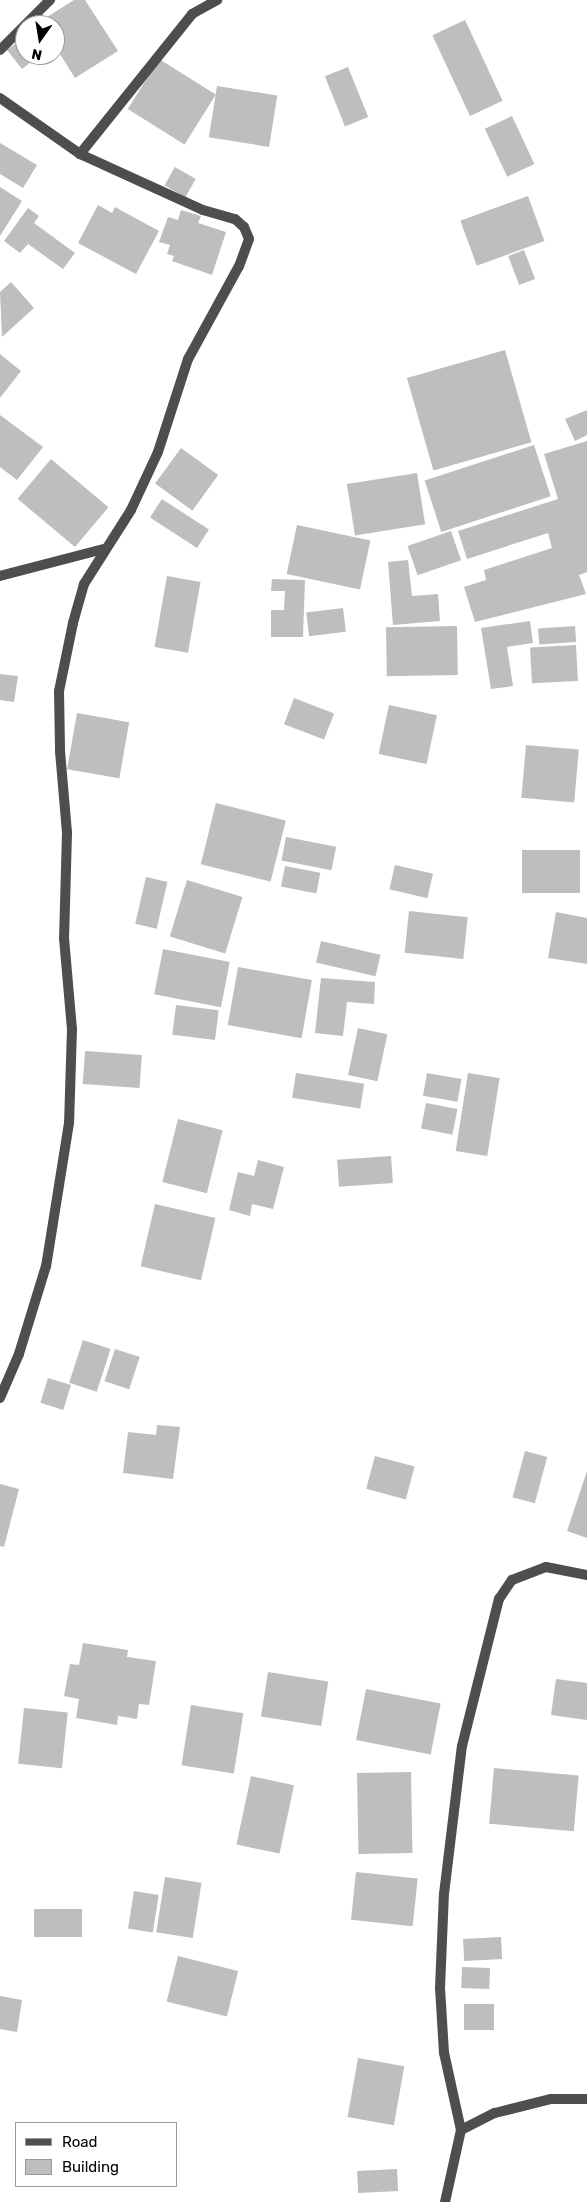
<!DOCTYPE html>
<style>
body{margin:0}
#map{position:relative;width:587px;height:2202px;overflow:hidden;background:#fff;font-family:Rubik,sans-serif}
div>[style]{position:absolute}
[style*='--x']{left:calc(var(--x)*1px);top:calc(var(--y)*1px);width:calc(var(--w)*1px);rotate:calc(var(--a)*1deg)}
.building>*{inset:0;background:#bebebe;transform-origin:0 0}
.minor>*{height:10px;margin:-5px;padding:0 5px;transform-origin:5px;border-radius:5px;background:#4e4e4e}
span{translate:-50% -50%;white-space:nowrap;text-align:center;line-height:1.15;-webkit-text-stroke:4.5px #fff;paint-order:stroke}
.legend{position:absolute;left:15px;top:2122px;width:162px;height:65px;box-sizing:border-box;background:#fff;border:1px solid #999;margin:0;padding:6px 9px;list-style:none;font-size:15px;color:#000}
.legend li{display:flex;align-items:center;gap:10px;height:25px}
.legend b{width:25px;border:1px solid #999}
.north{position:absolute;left:15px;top:15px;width:50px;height:50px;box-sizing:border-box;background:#fff;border:1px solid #999;border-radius:50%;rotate:193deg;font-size:14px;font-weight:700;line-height:20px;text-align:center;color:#000}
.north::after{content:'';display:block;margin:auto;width:18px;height:22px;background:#000;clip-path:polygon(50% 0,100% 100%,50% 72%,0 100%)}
</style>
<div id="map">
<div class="building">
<i style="clip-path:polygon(74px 0,85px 0,118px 51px,75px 78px,55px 46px,55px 25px,42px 25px,39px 22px)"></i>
<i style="left:465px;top:20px;width:89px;height:36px;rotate:65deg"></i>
<i style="clip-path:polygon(22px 39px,25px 55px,37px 57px,22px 69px,7px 50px)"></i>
<i style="left:159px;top:59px;width:67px;height:59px;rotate:32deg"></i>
<i style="left:348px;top:67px;width:54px;height:25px;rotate:68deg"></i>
<i style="left:217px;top:86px;width:61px;height:52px;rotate:9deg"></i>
<i style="left:512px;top:116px;width:53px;height:30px;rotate:65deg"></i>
<i style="clip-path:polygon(0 143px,37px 165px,23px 188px,0 174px)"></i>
<i style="left:175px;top:167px;width:24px;height:21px;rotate:30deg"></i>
<i style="clip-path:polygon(0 187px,22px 201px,0 236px)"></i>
<i style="left:528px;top:196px;width:48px;height:72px;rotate:70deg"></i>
<i style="clip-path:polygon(98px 205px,112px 213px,115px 207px,159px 231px,136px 274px,78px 243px)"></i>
<i style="clip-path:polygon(28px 208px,39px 216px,34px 223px,75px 253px,63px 269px,28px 244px,20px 253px,4px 241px)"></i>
<i style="clip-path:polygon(181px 210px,201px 216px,198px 223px,226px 232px,212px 275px,172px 261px,174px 256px,167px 254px,170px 245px,159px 242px,168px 217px,178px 220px)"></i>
<i style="left:524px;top:250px;width:31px;height:17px;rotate:69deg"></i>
<i style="clip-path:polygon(11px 282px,34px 308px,2px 337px,0 292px)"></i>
<i style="left:505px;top:350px;width:96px;height:102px;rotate:74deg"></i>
<i style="clip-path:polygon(0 354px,21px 371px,0 398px)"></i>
<i style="clip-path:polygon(587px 410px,587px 435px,575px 441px,565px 419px)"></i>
<i style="clip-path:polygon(0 415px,43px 447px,17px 480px,0 467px)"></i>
<i style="clip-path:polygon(587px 441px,587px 572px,579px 575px,586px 594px,475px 622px,464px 587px,486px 580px,484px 570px,552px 548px,548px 533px,467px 559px,458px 531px,558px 499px,544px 454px)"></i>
<i style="left:534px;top:445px;width:54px;height:115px;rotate:72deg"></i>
<i style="left:181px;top:448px;width:46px;height:44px;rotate:36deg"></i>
<i style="left:51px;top:459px;width:75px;height:52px;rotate:40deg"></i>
<i style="left:417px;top:473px;width:52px;height:71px;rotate:81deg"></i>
<i style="left:162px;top:499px;width:56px;height:22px;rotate:33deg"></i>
<i style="left:297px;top:525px;width:75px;height:50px;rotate:12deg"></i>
<i style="left:451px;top:531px;width:31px;height:46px;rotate:71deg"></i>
<i style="clip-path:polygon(408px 560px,412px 596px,438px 594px,440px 621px,393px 625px,388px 562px)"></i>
<i style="left:167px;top:576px;width:34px;height:72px;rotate:10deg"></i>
<i style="clip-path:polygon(272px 579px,305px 580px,303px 637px,271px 637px,271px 610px,284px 610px,285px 591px,271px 591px)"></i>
<i style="left:343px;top:608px;width:24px;height:37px;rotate:83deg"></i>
<i style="clip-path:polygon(530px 621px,533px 643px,507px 647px,513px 686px,491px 689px,481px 628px)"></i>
<i style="left:457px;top:626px;width:49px;height:71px;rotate:89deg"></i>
<i style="left:575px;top:626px;width:16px;height:37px;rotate:86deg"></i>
<i style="left:576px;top:645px;width:36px;height:46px;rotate:87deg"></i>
<i style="clip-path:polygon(0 674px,18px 676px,14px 702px,0 700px)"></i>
<i style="left:294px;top:698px;width:43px;height:28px;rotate:21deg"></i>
<i style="left:389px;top:705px;width:49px;height:50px;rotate:12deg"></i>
<i style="left:77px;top:713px;width:53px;height:57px;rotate:10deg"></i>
<i style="left:526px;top:745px;width:53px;height:53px;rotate:5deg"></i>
<i style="left:216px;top:803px;width:72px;height:63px;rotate:14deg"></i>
<i style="left:286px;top:837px;width:51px;height:24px;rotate:11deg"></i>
<i style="left:580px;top:850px;width:43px;height:58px;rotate:90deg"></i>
<i style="left:395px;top:865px;width:39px;height:25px;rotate:13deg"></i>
<i style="left:285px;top:866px;width:36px;height:21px;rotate:11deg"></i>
<i style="left:146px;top:877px;width:22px;height:48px;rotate:13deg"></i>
<i style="left:187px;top:880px;width:58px;height:59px;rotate:17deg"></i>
<i style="left:409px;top:911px;width:59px;height:42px;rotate:6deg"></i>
<i style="clip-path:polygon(556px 912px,587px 918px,587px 964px,548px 958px)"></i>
<i style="left:321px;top:941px;width:61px;height:22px;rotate:13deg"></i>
<i style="left:163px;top:949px;width:68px;height:46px;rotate:11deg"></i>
<i style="left:238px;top:967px;width:75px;height:59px;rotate:10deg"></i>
<i style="clip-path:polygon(321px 978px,375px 982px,374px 1004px,347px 1002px,343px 1036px,315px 1033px)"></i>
<i style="left:176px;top:1005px;width:43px;height:30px;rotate:7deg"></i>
<i style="left:358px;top:1028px;width:30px;height:48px;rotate:12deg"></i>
<i style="left:85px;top:1051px;width:57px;height:33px;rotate:4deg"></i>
<i style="left:296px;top:1073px;width:69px;height:25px;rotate:9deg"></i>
<i style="left:427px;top:1073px;width:35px;height:23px;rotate:10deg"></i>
<i style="left:468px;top:1073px;width:32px;height:79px;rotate:9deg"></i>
<i style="left:426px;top:1103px;width:32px;height:26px;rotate:11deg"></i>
<i style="left:178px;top:1119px;width:46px;height:65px;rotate:14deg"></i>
<i style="left:391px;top:1156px;width:27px;height:54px;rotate:86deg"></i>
<i style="clip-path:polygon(258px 1160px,284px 1167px,273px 1209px,252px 1204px,250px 1216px,229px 1210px,238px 1172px,254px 1176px)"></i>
<i style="left:155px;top:1204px;width:62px;height:64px;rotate:13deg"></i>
<i style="left:83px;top:1340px;width:29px;height:45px;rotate:18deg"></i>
<i style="left:115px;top:1349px;width:26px;height:34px;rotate:18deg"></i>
<i style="left:48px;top:1378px;width:24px;height:26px;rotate:17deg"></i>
<i style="clip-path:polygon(157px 1425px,180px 1427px,173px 1479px,123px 1473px,128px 1432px,156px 1435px)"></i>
<i style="left:525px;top:1451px;width:23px;height:48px;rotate:15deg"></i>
<i style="left:375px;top:1456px;width:41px;height:34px;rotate:15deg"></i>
<i style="clip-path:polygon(587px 1471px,587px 1538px,567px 1531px)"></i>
<i style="clip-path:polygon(0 1484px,19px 1489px,4px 1547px,0 1546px)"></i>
<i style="clip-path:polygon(83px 1643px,128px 1650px,127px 1657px,156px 1661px,149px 1705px,139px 1704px,137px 1719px,118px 1716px,117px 1725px,76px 1718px,79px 1699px,64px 1696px,70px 1664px,79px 1665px)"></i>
<i style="left:268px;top:1672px;width:61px;height:45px;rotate:9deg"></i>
<i style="clip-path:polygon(556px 1679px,587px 1683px,587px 1720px,551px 1715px)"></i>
<i style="left:366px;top:1689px;width:76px;height:52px;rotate:11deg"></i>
<i style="left:191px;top:1705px;width:53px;height:61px;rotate:9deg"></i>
<i style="left:24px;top:1708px;width:44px;height:56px;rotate:6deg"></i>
<i style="left:494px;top:1768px;width:85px;height:56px;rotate:5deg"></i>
<i style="left:411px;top:1772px;width:81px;height:54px;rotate:89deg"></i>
<i style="left:251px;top:1776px;width:44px;height:70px;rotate:12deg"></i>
<i style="left:356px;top:1872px;width:62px;height:48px;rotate:6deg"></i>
<i style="left:165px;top:1877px;width:37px;height:56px;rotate:9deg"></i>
<i style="left:134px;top:1891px;width:25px;height:38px;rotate:9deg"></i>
<i style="left:82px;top:1909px;width:28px;height:48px;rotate:90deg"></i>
<i style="left:501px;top:1937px;width:22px;height:38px;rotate:87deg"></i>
<i style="left:178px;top:1956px;width:62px;height:47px;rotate:14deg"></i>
<i style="left:462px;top:1967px;width:28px;height:21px;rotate:2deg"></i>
<i style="clip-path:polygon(0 1996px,22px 2000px,17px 2032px,0 2029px)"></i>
<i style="left:464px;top:2004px;width:30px;height:26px"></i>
<i style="left:358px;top:2058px;width:47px;height:60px;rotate:10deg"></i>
<i style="left:397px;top:2169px;width:22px;height:40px;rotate:87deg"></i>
</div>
<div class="minor">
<i style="--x:0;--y:50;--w:71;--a:-45"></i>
<i style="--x:0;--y:98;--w:98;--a:35"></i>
<i style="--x:80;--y:154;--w:135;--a:24.5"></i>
<i style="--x:203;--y:210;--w:33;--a:16"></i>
<i style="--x:235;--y:219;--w:12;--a:42"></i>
<i style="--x:244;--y:227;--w:13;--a:67"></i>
<i style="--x:249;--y:239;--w:29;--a:110"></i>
<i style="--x:239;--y:266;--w:106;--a:118.7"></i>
<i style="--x:188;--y:359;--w:98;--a:107.9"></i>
<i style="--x:158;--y:452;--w:64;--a:115"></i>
<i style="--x:131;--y:510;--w:88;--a:122.4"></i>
<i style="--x:84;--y:584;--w:41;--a:105.8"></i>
<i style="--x:73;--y:623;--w:69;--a:101.6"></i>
<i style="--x:59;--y:691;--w:60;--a:89"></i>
<i style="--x:60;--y:751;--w:82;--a:85.1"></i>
<i style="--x:67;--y:833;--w:105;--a:91.6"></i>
<i style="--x:64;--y:938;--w:91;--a:85"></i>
<i style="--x:72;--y:1029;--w:94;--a:91.8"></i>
<i style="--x:69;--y:1123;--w:145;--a:99.1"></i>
<i style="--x:46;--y:1266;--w:92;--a:107.1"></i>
<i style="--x:19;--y:1354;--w:48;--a:113.4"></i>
<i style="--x:80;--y:154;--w:179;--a:-51.3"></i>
<i style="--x:192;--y:14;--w:29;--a:-29"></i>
<i style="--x:0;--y:576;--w:107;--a:-14.6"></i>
<i style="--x:461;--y:2130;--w:79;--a:-102.4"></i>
<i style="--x:444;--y:2053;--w:65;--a:-93.5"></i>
<i style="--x:440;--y:1988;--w:94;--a:-87.6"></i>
<i style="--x:444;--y:1894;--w:149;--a:-83.1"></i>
<i style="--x:462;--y:1746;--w:152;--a:-75.9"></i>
<i style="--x:499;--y:1599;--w:23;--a:-56"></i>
<i style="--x:512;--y:1580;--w:36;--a:-21"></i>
<i style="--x:546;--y:1567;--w:42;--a:11"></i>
<i style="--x:445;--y:2202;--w:74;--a:-77.5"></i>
<i style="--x:461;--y:2130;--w:38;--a:-27"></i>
<i style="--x:495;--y:2113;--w:58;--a:-14"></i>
<i style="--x:551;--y:2099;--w:36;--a:0"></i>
</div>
<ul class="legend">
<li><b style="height:6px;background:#4e4e4e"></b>Road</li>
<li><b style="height:14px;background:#bebebe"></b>Building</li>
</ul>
<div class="north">N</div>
</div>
